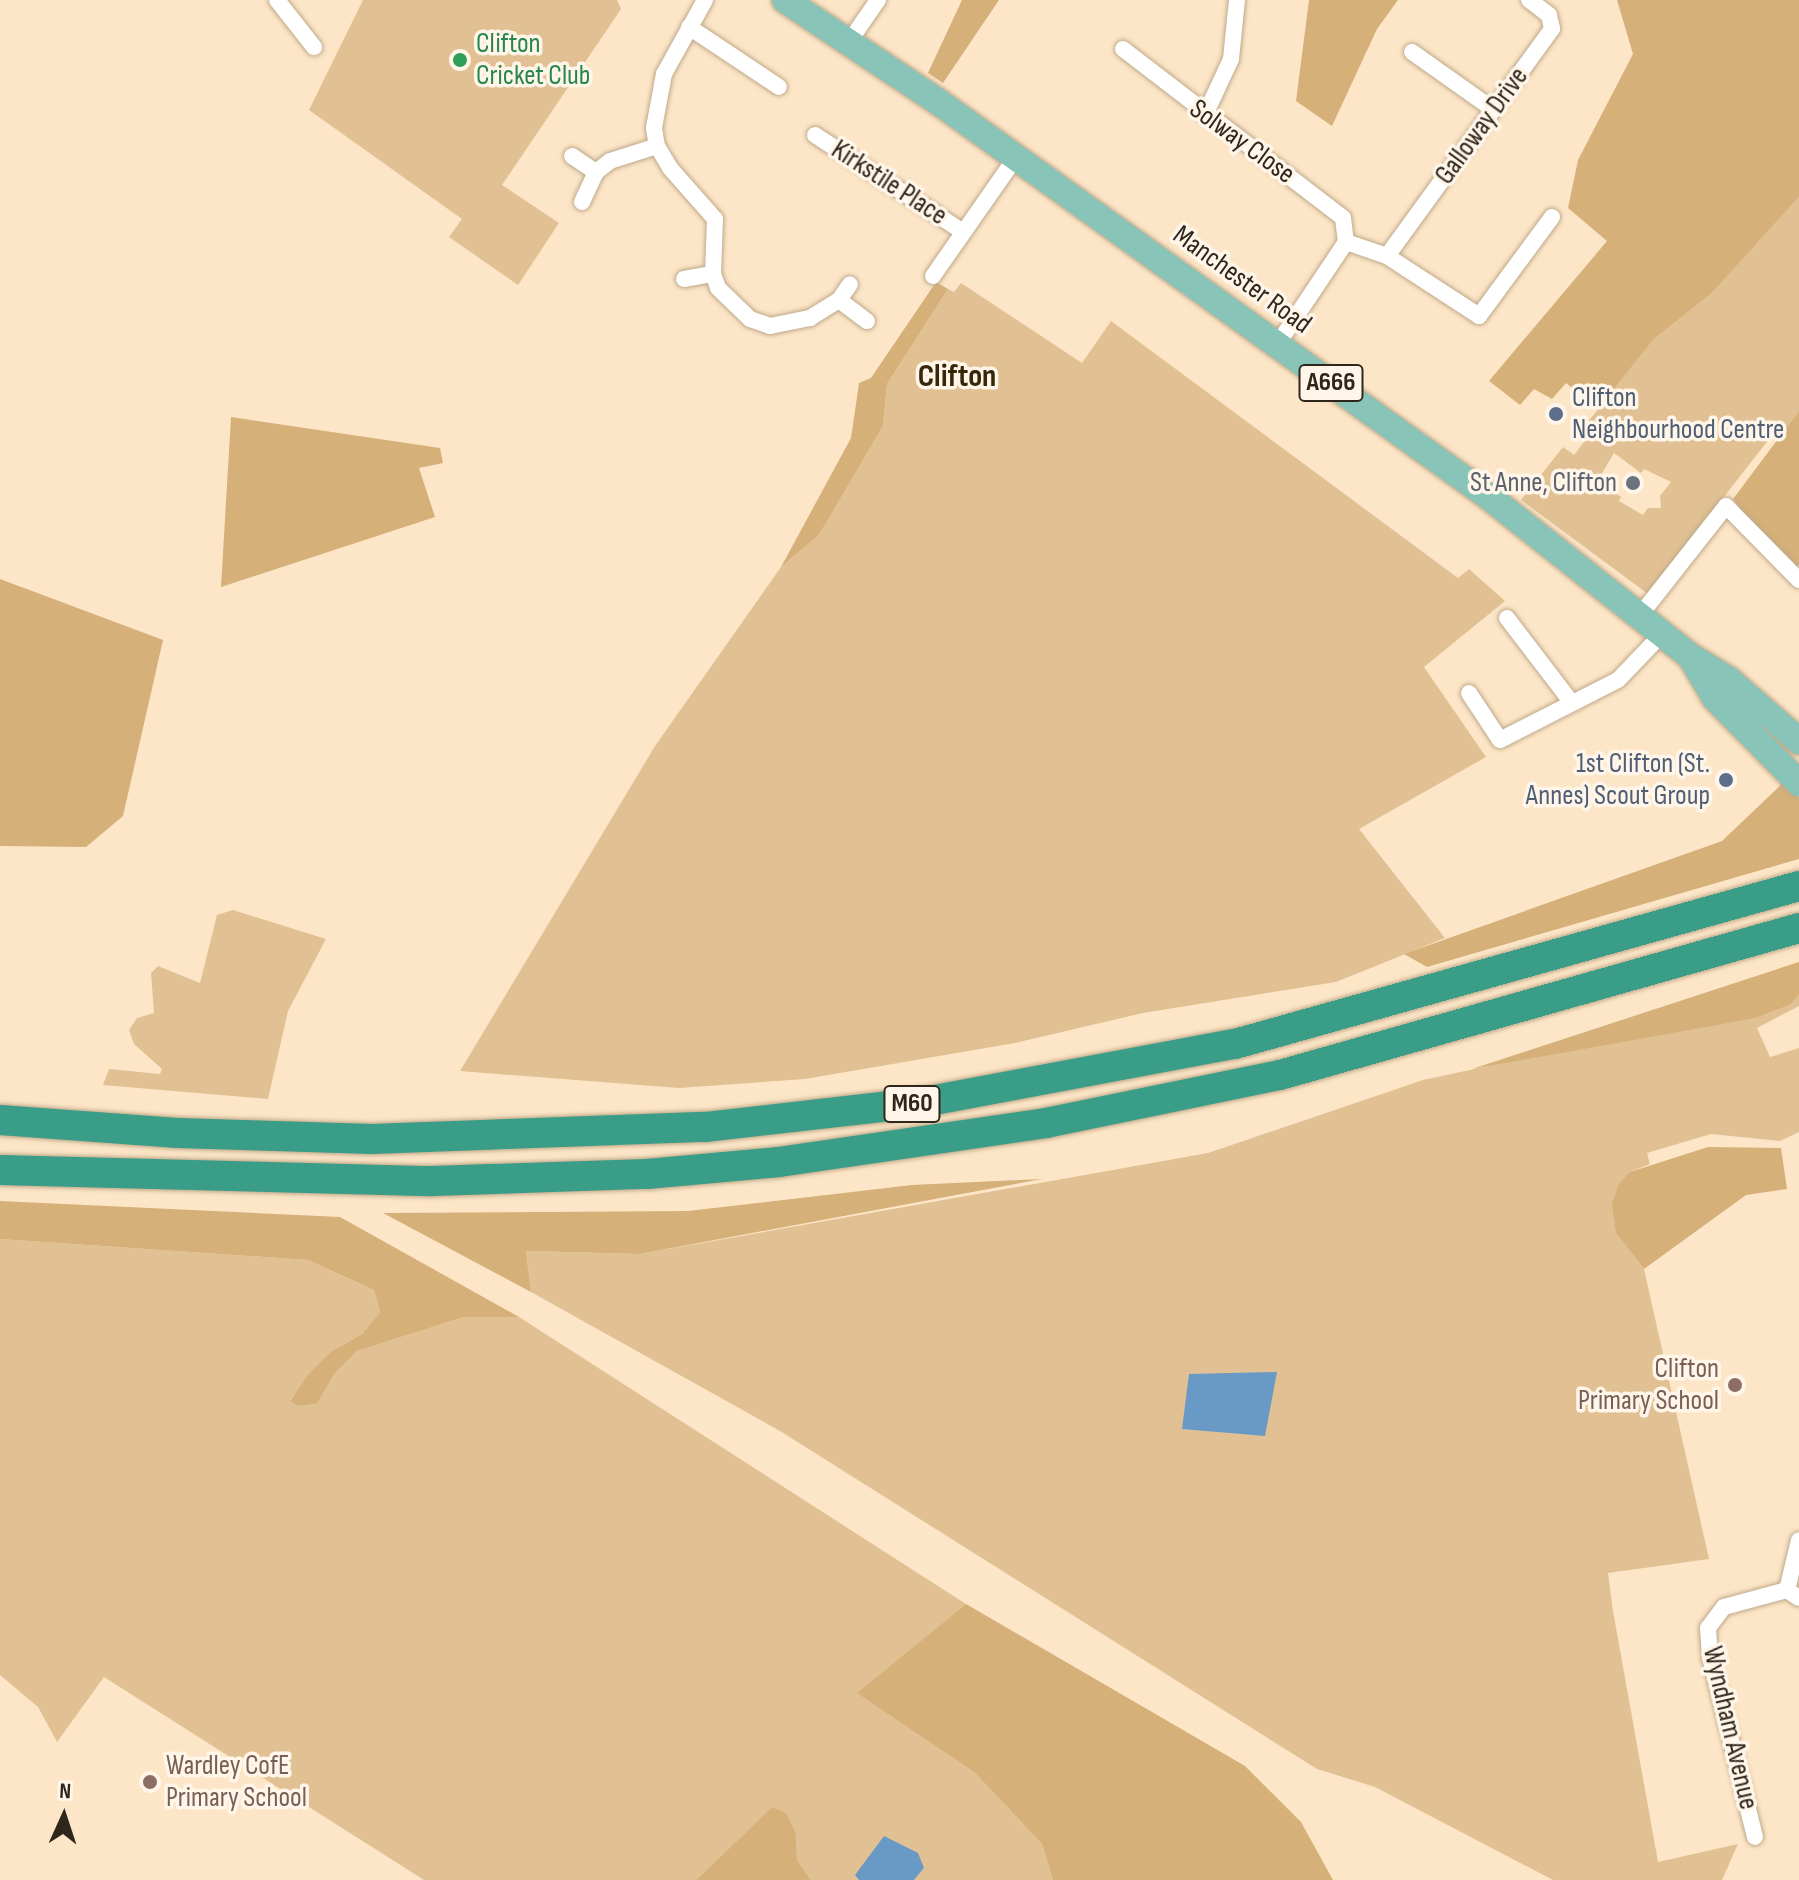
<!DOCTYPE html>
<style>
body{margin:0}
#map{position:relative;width:1799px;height:1880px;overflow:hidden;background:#fde6c7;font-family:"Sofia Sans Condensed",sans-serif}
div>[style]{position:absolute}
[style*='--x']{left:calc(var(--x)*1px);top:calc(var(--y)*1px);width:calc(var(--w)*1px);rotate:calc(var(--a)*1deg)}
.green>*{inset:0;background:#e1c193}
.forest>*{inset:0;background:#d5b079}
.water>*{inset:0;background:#689ac5}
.roads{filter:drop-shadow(0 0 2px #bea98a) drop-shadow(0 0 2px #bea98a)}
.street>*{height:16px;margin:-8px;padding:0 8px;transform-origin:8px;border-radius:8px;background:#fff}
.primary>*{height:26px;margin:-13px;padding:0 13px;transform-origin:13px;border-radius:13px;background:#88c4b8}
.highway>*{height:30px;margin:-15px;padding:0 15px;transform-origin:15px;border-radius:15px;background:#399d88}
.dots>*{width:22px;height:22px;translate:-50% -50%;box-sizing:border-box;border:4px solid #fff6e9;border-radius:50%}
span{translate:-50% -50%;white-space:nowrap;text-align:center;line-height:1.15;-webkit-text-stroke:7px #fff6e9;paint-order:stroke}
.shield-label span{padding:2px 6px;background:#fff6e9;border:2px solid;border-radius:6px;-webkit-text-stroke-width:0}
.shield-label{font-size:26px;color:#2f271b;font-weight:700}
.leisure-label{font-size:28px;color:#27864d}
.left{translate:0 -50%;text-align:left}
.street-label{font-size:28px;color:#2f271b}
.service-label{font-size:28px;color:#4e5e75}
.right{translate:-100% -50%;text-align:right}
.worship-label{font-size:28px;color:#5b616d}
.education-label{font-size:28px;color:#785e54}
.quarter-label{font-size:32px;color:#37260a;font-weight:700}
.north{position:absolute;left:24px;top:1776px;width:80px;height:80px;-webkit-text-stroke:6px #fff6e9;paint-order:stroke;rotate:3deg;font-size:22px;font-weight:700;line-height:32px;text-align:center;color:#2f271b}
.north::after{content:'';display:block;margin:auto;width:28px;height:36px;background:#2f271b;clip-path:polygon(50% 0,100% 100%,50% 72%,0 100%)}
</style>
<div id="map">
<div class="green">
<i style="clip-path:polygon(363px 0,617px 0,621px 9px,502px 185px,559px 223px,518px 285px,449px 237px,462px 219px,309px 110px)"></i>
<i style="clip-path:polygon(evenodd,1799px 197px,1799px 411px,1779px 438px,1773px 434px,1648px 594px,1521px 500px,1563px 447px,1574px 455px,1590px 434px,1583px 428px,1654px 339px,1712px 293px,1799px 197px,1614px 453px,1641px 473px,1644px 469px,1671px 482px,1660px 496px,1661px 508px,1648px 508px,1643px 515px,1619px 501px,1621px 497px,1608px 487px,1603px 492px,1595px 485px,1614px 453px)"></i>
<i style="clip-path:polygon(961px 283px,1082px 363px,1111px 321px,1458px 578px,1469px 569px,1505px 601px,1424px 667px,1486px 757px,1359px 829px,1445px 938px,1336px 982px,1143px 1013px,1015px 1043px,805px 1079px,679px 1088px,460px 1071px,655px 746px,781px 567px,819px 535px,883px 426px,887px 384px,948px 289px,954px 292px)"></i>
<i style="clip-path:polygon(233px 910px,326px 939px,288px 1011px,268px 1099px,103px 1085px,109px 1069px,160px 1074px,162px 1069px,134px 1044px,129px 1030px,137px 1018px,154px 1013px,151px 973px,158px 966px,200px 983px,217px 915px)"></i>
<i style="clip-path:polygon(1799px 995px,1799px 1006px,1757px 1028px,1770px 1057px,1799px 1048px,1799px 1132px,1780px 1141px,1711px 1134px,1647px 1153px,1650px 1164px,1630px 1172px,1616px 1233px,1644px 1269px,1709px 1559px,1608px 1573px,1613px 1611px,1658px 1862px,1738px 1844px,1722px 1880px,1553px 1880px,1375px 1787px,1317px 1769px,780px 1431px,531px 1292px,526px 1251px,640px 1254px,1208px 1153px,1423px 1080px,1577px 1047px,1756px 1018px,1790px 1005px)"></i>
<i style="clip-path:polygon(0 1239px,308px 1260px,374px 1290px,380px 1312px,362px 1334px,332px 1351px,290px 1400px,298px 1406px,317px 1404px,335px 1373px,357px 1351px,464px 1317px,519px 1317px,966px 1604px,858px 1693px,974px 1772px,1042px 1844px,1053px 1880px,914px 1880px,924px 1868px,855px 1874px,859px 1880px,811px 1880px,797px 1860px,796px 1834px,772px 1807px,696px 1880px,424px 1880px,104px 1677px,57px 1742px,38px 1707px,0 1675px)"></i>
</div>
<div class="forest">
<i style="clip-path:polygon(962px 0,999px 0,943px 83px,928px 73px)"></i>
<i style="clip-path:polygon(1309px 0,1398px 0,1377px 29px,1332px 126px,1296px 101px)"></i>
<i style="clip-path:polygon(1617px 0,1799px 0,1799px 197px,1712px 293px,1654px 339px,1598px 409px,1566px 383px,1552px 399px,1534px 389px,1520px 405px,1489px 381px,1607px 241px,1568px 208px,1578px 160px,1633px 54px)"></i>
<i style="clip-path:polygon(936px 282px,948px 289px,887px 384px,883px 426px,819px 535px,781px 567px,851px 438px,859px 383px,871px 378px)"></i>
<i style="clip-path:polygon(1799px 411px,1799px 564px,1797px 567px,1753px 527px,1733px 499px)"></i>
<i style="clip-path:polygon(231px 417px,440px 448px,443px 463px,419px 468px,435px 517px,221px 587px)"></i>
<i style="clip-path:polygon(0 579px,163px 640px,123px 816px,86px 847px,0 846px)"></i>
<i style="clip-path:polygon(1785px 781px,1799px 798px,1799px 859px,1427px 967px,1404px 954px,1722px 841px)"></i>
<i style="clip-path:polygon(1799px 962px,1799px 995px,1790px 1005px,1756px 1018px,1472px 1069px)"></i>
<i style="clip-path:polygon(1708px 1147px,1781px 1148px,1787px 1189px,1746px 1195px,1644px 1269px,1616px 1233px,1612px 1203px,1619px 1184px,1630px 1172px)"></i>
<i style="clip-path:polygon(1042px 1179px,640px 1254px,526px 1251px,531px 1292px,383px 1213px,688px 1211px,912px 1185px)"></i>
<i style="clip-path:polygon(0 1201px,340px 1217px,519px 1317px,464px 1317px,357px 1351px,335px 1373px,317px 1404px,298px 1406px,290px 1401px,308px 1375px,332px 1351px,362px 1334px,380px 1312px,374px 1290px,308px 1260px,0 1239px)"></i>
<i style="clip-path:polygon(966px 1604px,1245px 1766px,1301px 1822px,1333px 1880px,1053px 1880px,1042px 1844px,974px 1772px,857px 1693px)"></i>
<i style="clip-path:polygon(772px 1807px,786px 1813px,796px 1834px,797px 1860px,811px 1880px,696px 1880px)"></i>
</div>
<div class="water">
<i style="clip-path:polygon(1277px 1372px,1265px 1436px,1182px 1429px,1189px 1374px)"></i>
<i style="clip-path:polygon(884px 1836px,918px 1853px,924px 1868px,914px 1880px,859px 1880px,855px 1875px)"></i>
</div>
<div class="roads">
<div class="street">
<i style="--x:277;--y:0;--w:60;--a:51.8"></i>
<i style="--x:705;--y:0;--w:85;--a:119"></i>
<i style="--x:664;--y:74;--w:55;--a:100.5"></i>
<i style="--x:654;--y:128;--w:18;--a:81"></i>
<i style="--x:657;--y:146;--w:26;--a:59"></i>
<i style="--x:670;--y:168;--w:68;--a:48.6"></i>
<i style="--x:715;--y:219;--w:55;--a:92.1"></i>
<i style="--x:713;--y:274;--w:15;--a:70"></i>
<i style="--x:718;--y:288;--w:45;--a:44.1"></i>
<i style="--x:750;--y:319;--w:21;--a:19"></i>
<i style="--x:770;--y:326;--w:41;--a:-11.3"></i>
<i style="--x:810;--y:318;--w:34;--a:-32"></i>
<i style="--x:839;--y:300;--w:19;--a:-55"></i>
<i style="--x:689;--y:27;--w:108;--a:33.7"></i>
<i style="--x:849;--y:42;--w:51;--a:-55.4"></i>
<i style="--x:1123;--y:49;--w:277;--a:37.5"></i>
<i style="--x:1343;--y:218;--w:24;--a:83"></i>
<i style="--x:1412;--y:52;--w:100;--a:35.3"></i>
<i style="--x:1205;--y:115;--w:62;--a:-65.1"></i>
<i style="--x:1231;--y:59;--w:59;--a:-84.2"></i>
<i style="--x:815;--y:135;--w:177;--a:33.2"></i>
<i style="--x:572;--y:156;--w:29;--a:34"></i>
<i style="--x:582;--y:202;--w:33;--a:-65"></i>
<i style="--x:596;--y:172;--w:18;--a:-38"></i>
<i style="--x:610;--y:161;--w:49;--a:-17.7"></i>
<i style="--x:1387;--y:256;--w:281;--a:-54"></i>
<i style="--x:1552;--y:29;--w:14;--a:-102"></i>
<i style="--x:1549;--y:15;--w:25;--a:-143"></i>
<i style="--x:933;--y:276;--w:145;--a:-55.1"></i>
<i style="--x:684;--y:279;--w:29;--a:-10"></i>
<i style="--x:839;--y:300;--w:35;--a:37"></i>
<i style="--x:1277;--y:345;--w:124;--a:-56.2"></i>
<i style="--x:1346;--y:242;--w:43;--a:18.9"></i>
<i style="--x:1387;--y:256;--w:110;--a:33.1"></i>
<i style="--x:1479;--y:316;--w:123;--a:-53.6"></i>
<i style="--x:1641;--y:614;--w:137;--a:-51.8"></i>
<i style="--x:1726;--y:506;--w:104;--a:45.4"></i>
<i style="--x:1507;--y:618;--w:107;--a:52.6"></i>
<i style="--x:1469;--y:693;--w:56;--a:56.6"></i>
<i style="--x:1500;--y:740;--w:132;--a:-27"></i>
<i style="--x:1618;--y:680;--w:65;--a:-46.2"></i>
<i style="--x:1787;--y:1590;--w:51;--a:-76.5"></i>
<i style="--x:1755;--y:1837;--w:186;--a:-104"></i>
<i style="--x:1710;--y:1657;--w:29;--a:-94"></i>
<i style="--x:1708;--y:1628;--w:26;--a:-53"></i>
<i style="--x:1724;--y:1607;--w:65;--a:-15.1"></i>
<i style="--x:1787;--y:1590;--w:14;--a:34"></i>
</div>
<div class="primary">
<i style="--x:785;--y:0;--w:186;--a:33.6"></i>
<i style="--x:940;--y:103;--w:674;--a:35.65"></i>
<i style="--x:1488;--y:496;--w:258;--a:38.4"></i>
<i style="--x:1690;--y:656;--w:46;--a:31.6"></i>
<i style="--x:1729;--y:680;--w:93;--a:41.1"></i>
<i style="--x:1692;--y:659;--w:45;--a:59.5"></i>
<i style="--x:1715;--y:698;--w:120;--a:45.3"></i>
</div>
<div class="highway">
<i style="--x:0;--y:1120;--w:178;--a:4.2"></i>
<i style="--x:178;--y:1133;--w:194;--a:1.8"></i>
<i style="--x:372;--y:1139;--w:334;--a:-2.1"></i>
<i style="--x:706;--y:1127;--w:219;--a:-6.5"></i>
<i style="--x:924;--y:1102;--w:316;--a:-10.6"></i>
<i style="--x:1235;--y:1044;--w:586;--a:-15.65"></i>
<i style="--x:0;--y:1170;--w:432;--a:1.5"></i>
<i style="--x:432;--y:1181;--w:215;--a:-1.9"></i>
<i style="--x:647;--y:1174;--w:133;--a:-5.2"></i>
<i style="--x:779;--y:1162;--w:270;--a:-8.3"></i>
<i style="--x:1046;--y:1123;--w:239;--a:-11.6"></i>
<i style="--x:1280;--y:1075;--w:539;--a:-15.81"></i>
</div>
</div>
<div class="dots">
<i style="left:460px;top:60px;background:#2e9e5b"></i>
<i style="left:1556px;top:414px;background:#5c6f8a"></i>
<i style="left:1633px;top:483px;background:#6b7280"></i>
<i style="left:1726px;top:780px;background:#5c6f8a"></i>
<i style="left:1735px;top:1385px;background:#8d6e63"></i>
<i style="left:150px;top:1782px;background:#8d6e63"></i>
</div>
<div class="shield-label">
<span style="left:1331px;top:383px">A666</span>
<span style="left:912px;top:1104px">M60</span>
</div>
<div class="leisure-label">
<span class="left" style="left:476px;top:60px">Clifton<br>Cricket Club</span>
</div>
<div class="street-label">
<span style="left:1482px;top:126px;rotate:-54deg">Galloway Drive</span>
<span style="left:1242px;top:142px;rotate:36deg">Solway Close</span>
<span style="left:889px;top:183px;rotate:33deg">Kirkstile Place</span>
<span style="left:1242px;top:280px;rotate:36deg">Manchester Road</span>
<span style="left:1730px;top:1728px;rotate:77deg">Wyndham Avenue</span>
</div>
<div class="service-label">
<span class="left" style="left:1572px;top:414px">Clifton<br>Neighbourhood Centre</span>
<span class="right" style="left:1710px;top:780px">1st Clifton (St.<br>Annes) Scout Group</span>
</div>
<div class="worship-label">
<span class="right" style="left:1617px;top:483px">St Anne, Clifton</span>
</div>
<div class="education-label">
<span class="right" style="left:1719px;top:1385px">Clifton<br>Primary School</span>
<span class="left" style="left:166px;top:1782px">Wardley CofE<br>Primary School</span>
</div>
<div class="quarter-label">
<span style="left:957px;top:377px">Clifton</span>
</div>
<div class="north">N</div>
</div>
